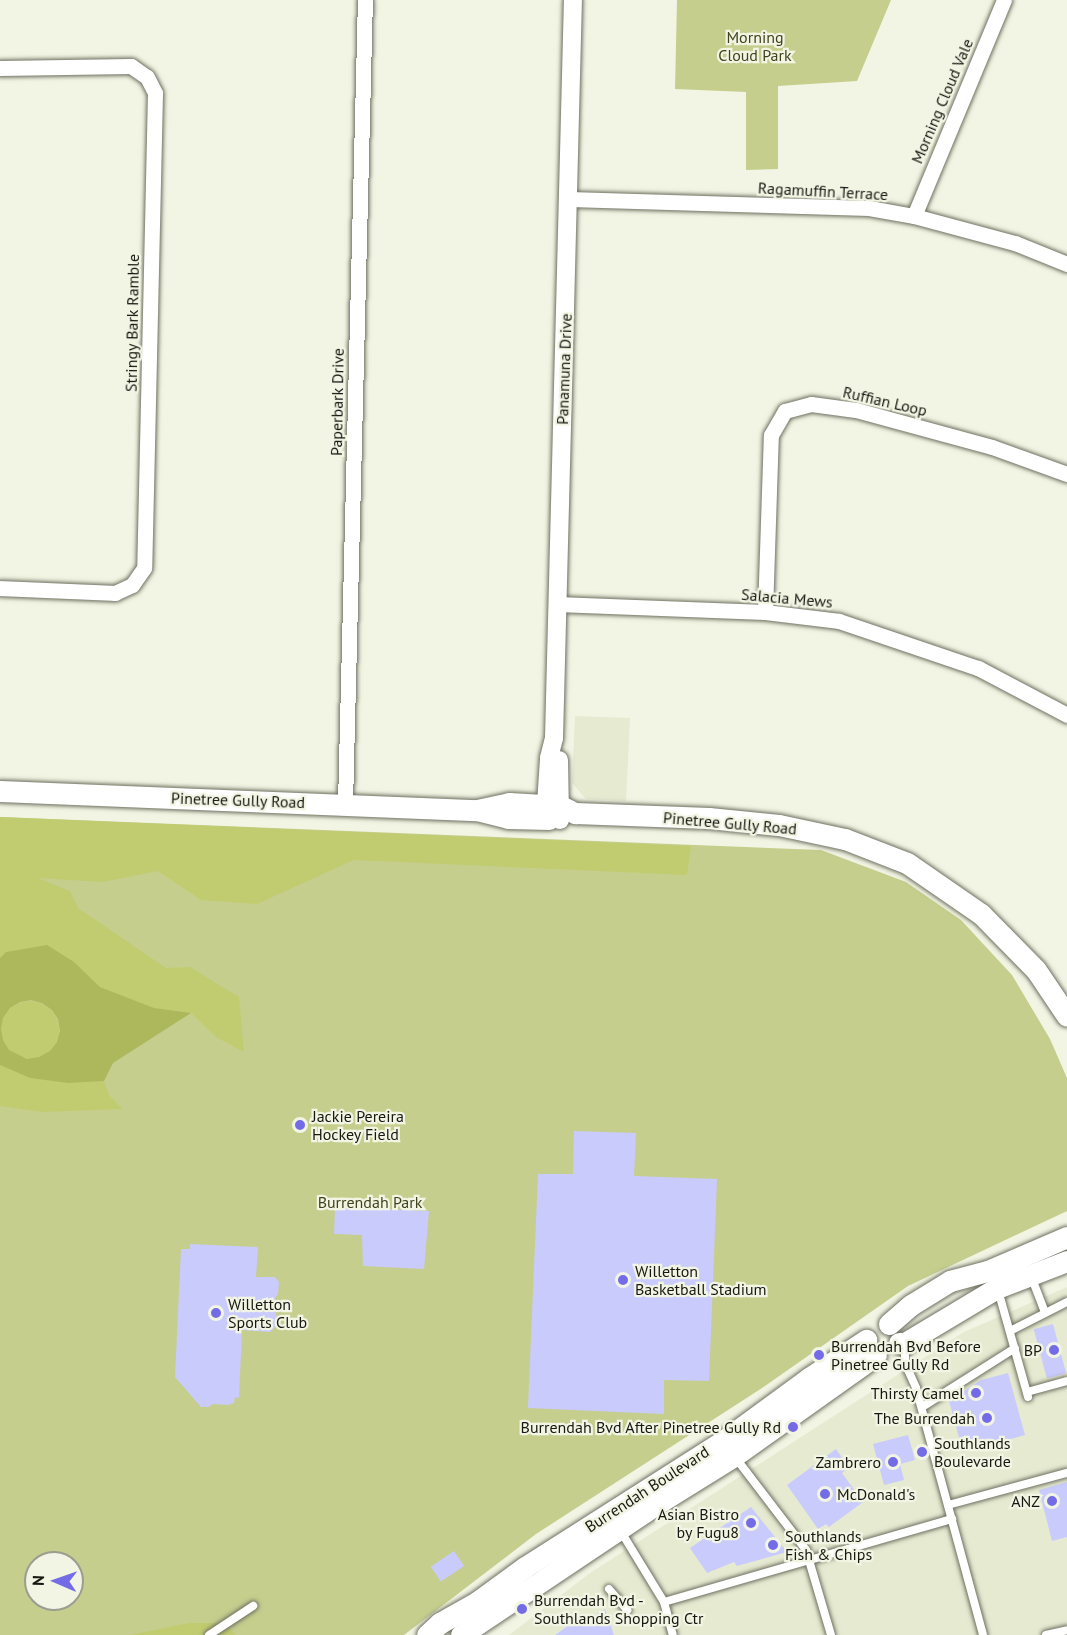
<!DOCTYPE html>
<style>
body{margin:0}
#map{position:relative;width:1067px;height:1635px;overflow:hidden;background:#f2f5e3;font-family:"PT Sans",sans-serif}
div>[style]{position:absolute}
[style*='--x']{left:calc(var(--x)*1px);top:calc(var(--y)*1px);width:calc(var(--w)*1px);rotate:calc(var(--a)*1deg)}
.built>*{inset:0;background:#e6ead1}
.green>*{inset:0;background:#c6ce8d}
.forest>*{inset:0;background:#c1cc70}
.round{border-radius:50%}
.water>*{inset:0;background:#adb75c}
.building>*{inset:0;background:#c9cbfd;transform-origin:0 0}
.roads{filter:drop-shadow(0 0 2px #6e7061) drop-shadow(0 0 2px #6e7061)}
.service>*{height:8px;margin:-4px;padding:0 4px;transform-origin:4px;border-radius:4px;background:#fff}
.minor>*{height:15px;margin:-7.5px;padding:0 7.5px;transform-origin:7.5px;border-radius:7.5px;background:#fff}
.tertiary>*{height:18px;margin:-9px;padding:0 9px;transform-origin:9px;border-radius:9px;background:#fff}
.secondary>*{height:21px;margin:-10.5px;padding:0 10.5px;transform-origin:10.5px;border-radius:10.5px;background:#fff}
.dots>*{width:16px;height:16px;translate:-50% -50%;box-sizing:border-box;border:3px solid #f2f5e3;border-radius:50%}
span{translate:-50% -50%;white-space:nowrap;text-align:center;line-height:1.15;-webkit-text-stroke:4.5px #f2f5e3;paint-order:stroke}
.park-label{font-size:16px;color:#3f431c}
.street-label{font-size:16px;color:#171812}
.poi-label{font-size:16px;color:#171812}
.left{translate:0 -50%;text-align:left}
.right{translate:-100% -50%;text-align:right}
.north{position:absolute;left:24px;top:1551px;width:60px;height:60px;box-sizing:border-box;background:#f2f5e3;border:2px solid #9a9d8f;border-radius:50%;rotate:272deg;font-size:16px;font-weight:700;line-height:24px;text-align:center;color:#171812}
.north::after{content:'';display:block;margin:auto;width:21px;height:27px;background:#746be6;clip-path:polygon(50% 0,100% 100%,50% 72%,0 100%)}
</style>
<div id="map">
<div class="built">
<i style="clip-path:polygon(575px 716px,630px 718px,626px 801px,586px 799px,572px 783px)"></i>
<i style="clip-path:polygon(1067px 1287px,1067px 1635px,509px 1635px,590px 1573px,964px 1332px)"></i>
</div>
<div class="green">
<i style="clip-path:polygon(677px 0,891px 0,857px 81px,778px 86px,778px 169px,746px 170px,746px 92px,675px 89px)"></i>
<i style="clip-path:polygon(evenodd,0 817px,821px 850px,906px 882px,961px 920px,1012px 975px,1050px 1039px,1067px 1078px,1067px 1211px,908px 1286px,765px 1386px,536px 1534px,404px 1635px,0 1635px,0 817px,36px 1563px,72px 1563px,72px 1599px,36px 1599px,36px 1563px)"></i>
</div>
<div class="forest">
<i style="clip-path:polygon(0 817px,691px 846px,687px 875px,354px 860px,257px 904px,201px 900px,158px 871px,103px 882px,38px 878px,70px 891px,78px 908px,166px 968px,190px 967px,239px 997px,244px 1052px,216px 1037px,191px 1013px,154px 1008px,100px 987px,74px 962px,7px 952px,0 958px)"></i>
<i class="round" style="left:1px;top:1001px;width:58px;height:58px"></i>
<i style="clip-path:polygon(0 1065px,30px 1078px,68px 1083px,104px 1081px,109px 1095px,123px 1109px,42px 1112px,0 1106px)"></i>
<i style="clip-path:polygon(189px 1623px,223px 1623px,236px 1635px,130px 1635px)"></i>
</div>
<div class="water">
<i style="clip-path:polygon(evenodd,47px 945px,74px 962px,100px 987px,154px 1008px,191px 1013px,113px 1063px,104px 1081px,68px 1083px,30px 1078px,0 1065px,0 958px,6px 952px,47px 945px,31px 1000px,42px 1003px,52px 1010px,58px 1019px,60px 1031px,57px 1042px,50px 1051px,39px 1057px,27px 1059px,9px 1050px,3px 1040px,1px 1029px,3px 1018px,10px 1008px,20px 1002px,31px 1000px)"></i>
</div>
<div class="building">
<i style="clip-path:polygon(574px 1131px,636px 1133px,634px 1176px,717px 1179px,709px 1381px,664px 1380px,664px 1414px,528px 1408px,538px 1174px,573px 1174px)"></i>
<i style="clip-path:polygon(335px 1207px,429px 1211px,424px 1269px,363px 1266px,362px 1235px,334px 1234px)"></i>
<i style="clip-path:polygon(190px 1244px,258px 1247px,256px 1277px,275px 1277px,279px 1282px,278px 1294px,275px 1298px,277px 1325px,270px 1332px,242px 1330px,239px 1398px,235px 1397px,234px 1403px,228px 1405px,213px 1404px,208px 1407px,201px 1407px,175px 1377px,181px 1249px,190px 1249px)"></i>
<i style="left:1053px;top:1324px;width:51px;height:20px;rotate:75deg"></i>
<i style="clip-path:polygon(1008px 1373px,1025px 1435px,963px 1452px,949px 1401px,981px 1380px)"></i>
<i style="clip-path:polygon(908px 1435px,915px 1460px,900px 1464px,904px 1480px,884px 1485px,873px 1444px)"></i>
<i style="clip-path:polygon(836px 1449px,849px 1468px,842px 1473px,863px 1502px,829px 1527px,826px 1524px,818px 1529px,787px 1485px)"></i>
<i style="clip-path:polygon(1067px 1482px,1067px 1537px,1052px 1541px,1039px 1490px)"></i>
<i style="clip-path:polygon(751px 1507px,787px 1552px,737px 1566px,734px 1562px,707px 1573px,690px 1548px)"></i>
<i style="left:454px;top:1551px;width:18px;height:28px;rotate:56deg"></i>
<i style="clip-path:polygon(605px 1609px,614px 1635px,555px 1635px,576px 1620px,580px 1625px)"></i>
</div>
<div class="roads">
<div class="service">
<i style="--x:1031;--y:1276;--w:39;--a:69"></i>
<i style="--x:998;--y:1290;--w:111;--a:74.3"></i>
<i style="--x:1010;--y:1331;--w:64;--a:-27"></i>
<i style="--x:905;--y:1345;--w:18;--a:90"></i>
<i style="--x:905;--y:1363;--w:27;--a:66"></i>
<i style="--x:916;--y:1388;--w:256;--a:74.8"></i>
<i style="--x:1027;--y:1392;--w:41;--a:-15.4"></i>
<i style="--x:922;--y:1407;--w:110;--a:-32.4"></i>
<i style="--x:735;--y:1457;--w:117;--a:52.6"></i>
<i style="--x:806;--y:1550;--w:89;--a:73.6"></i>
<i style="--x:948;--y:1505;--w:123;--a:-15.1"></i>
<i style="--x:620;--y:1530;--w:84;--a:58.6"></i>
<i style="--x:664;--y:1602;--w:34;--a:75"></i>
<i style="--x:609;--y:1589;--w:28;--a:49"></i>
<i style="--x:664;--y:1602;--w:300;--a:-16.1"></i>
<i style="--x:209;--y:1635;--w:53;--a:-33.4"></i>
<i style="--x:1046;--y:1635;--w:22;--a:-13"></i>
</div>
<div class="minor">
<i style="--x:0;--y:68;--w:131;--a:-0.9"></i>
<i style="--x:131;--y:66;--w:19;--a:35"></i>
<i style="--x:147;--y:77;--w:18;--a:63"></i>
<i style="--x:155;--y:93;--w:475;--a:91.3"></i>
<i style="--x:144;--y:568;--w:21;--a:125"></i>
<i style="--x:132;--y:585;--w:19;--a:155"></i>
<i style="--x:115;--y:593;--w:115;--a:-177.5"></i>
<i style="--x:569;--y:199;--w:300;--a:1.7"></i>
<i style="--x:869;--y:208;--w:46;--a:10.1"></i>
<i style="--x:914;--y:216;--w:105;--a:15"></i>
<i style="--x:1015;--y:243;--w:56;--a:22"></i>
<i style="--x:914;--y:216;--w:234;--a:-67.4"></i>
<i style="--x:557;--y:604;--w:208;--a:2.2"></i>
<i style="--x:765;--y:612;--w:75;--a:6.9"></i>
<i style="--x:839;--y:621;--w:147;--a:18.7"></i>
<i style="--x:978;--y:668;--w:101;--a:27.8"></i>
<i style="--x:765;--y:612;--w:177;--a:-88.1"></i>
<i style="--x:771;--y:435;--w:28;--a:-60"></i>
<i style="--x:785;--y:411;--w:27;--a:-15"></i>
<i style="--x:811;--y:404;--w:45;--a:7.6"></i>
<i style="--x:856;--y:410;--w:141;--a:15.2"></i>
<i style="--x:992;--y:447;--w:80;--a:19.8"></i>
<i style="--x:345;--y:804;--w:804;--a:-88.58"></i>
</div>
<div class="tertiary">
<i style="--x:559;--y:760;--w:60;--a:89"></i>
<i style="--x:545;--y:819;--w:61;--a:-86.2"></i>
<i style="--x:549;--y:758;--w:21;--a:-76"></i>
<i style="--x:554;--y:738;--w:738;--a:-88.53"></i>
</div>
<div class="secondary">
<i style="--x:0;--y:791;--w:477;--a:2.3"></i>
<i style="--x:477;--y:810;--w:32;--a:14"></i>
<i style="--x:508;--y:818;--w:41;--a:1.4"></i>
<i style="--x:477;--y:810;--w:33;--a:-12"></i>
<i style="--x:509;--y:803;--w:52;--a:3.3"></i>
<i style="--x:561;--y:806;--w:16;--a:27"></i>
<i style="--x:575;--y:813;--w:134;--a:2.1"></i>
<i style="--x:709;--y:818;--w:70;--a:5.7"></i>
<i style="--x:779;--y:825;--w:67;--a:12"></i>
<i style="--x:845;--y:839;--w:66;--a:21.2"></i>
<i style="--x:907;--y:863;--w:90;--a:34.6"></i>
<i style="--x:981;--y:914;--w:78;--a:45.5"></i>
<i style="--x:1036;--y:970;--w:55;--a:56"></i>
<i style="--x:889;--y:1324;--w:29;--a:-41"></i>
<i style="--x:911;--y:1305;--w:46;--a:-31.6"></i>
<i style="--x:950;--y:1281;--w:39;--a:-15"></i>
<i style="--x:988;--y:1271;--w:86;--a:-23.3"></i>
<i style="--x:899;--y:1343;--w:6;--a:0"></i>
<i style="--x:905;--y:1343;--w:107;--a:-30.9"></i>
<i style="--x:997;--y:1288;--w:75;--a:-21.1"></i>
<i style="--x:427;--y:1635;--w:18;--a:-43"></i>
<i style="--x:440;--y:1623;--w:43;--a:-29.6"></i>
<i style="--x:477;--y:1602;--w:59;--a:-36.1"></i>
<i style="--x:525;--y:1567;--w:235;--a:-32.5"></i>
<i style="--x:723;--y:1441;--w:107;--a:-36.2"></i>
<i style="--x:809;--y:1378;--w:69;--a:-33.7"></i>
<i style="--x:461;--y:1635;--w:239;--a:-33.8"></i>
<i style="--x:660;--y:1502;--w:87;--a:-31.9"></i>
<i style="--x:734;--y:1456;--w:174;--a:-35.4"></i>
</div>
</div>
<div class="dots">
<i style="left:300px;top:1125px;background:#746be6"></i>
<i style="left:623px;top:1280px;background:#746be6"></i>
<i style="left:216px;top:1313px;background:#746be6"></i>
<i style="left:1054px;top:1350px;background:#746be6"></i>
<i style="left:819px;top:1355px;background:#746be6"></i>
<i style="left:976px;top:1393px;background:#746be6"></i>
<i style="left:987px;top:1418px;background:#746be6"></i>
<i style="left:793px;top:1427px;background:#746be6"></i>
<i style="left:922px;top:1452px;background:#746be6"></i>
<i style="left:893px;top:1462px;background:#746be6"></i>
<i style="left:825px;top:1494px;background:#746be6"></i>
<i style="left:1052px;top:1501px;background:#746be6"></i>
<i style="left:751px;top:1523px;background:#746be6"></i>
<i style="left:773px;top:1545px;background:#746be6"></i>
<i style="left:522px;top:1609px;background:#746be6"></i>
</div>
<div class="park-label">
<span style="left:755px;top:46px">Morning<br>Cloud Park</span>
<span style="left:370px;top:1202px">Burrendah Park</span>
</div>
<div class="street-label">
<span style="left:942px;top:101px;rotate:-67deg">Morning Cloud Vale</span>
<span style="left:823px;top:191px;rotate:3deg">Ragamuffin Terrace</span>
<span style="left:132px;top:323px;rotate:-89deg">Stringy Bark Ramble</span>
<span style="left:564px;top:369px;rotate:-88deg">Panamuna Drive</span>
<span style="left:885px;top:401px;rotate:13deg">Ruffian Loop</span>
<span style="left:337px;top:402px;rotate:-89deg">Paperbark Drive</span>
<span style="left:787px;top:598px;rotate:5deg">Salacia Mews</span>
<span style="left:238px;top:800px;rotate:2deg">Pinetree Gully Road</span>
<span style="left:730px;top:823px;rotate:5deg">Pinetree Gully Road</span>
<span style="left:647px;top:1489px;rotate:-33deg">Burrendah Boulevard</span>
</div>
<div class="poi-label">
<span class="left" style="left:312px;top:1125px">Jackie Pereira<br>Hockey Field</span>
<span class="left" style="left:635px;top:1280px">Willetton<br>Basketball Stadium</span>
<span class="left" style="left:228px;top:1313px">Willetton<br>Sports Club</span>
<span class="left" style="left:831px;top:1355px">Burrendah Bvd Before<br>Pinetree Gully Rd</span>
<span class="right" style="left:1042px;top:1350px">BP</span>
<span class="right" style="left:964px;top:1393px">Thirsty Camel</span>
<span class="right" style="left:975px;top:1418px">The Burrendah</span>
<span class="right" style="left:781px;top:1427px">Burrendah Bvd After Pinetree Gully Rd</span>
<span class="left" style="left:934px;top:1452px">Southlands<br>Boulevarde</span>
<span class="right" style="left:881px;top:1462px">Zambrero</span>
<span class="left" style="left:837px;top:1494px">McDonald's</span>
<span class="right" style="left:1040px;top:1501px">ANZ</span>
<span class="right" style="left:739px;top:1523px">Asian Bistro<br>by Fugu8</span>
<span class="left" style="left:785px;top:1545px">Southlands<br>Fish &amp; Chips</span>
<span class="left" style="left:534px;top:1609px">Burrendah Bvd -<br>Southlands Shopping Ctr</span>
</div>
<div class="north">N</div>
</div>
